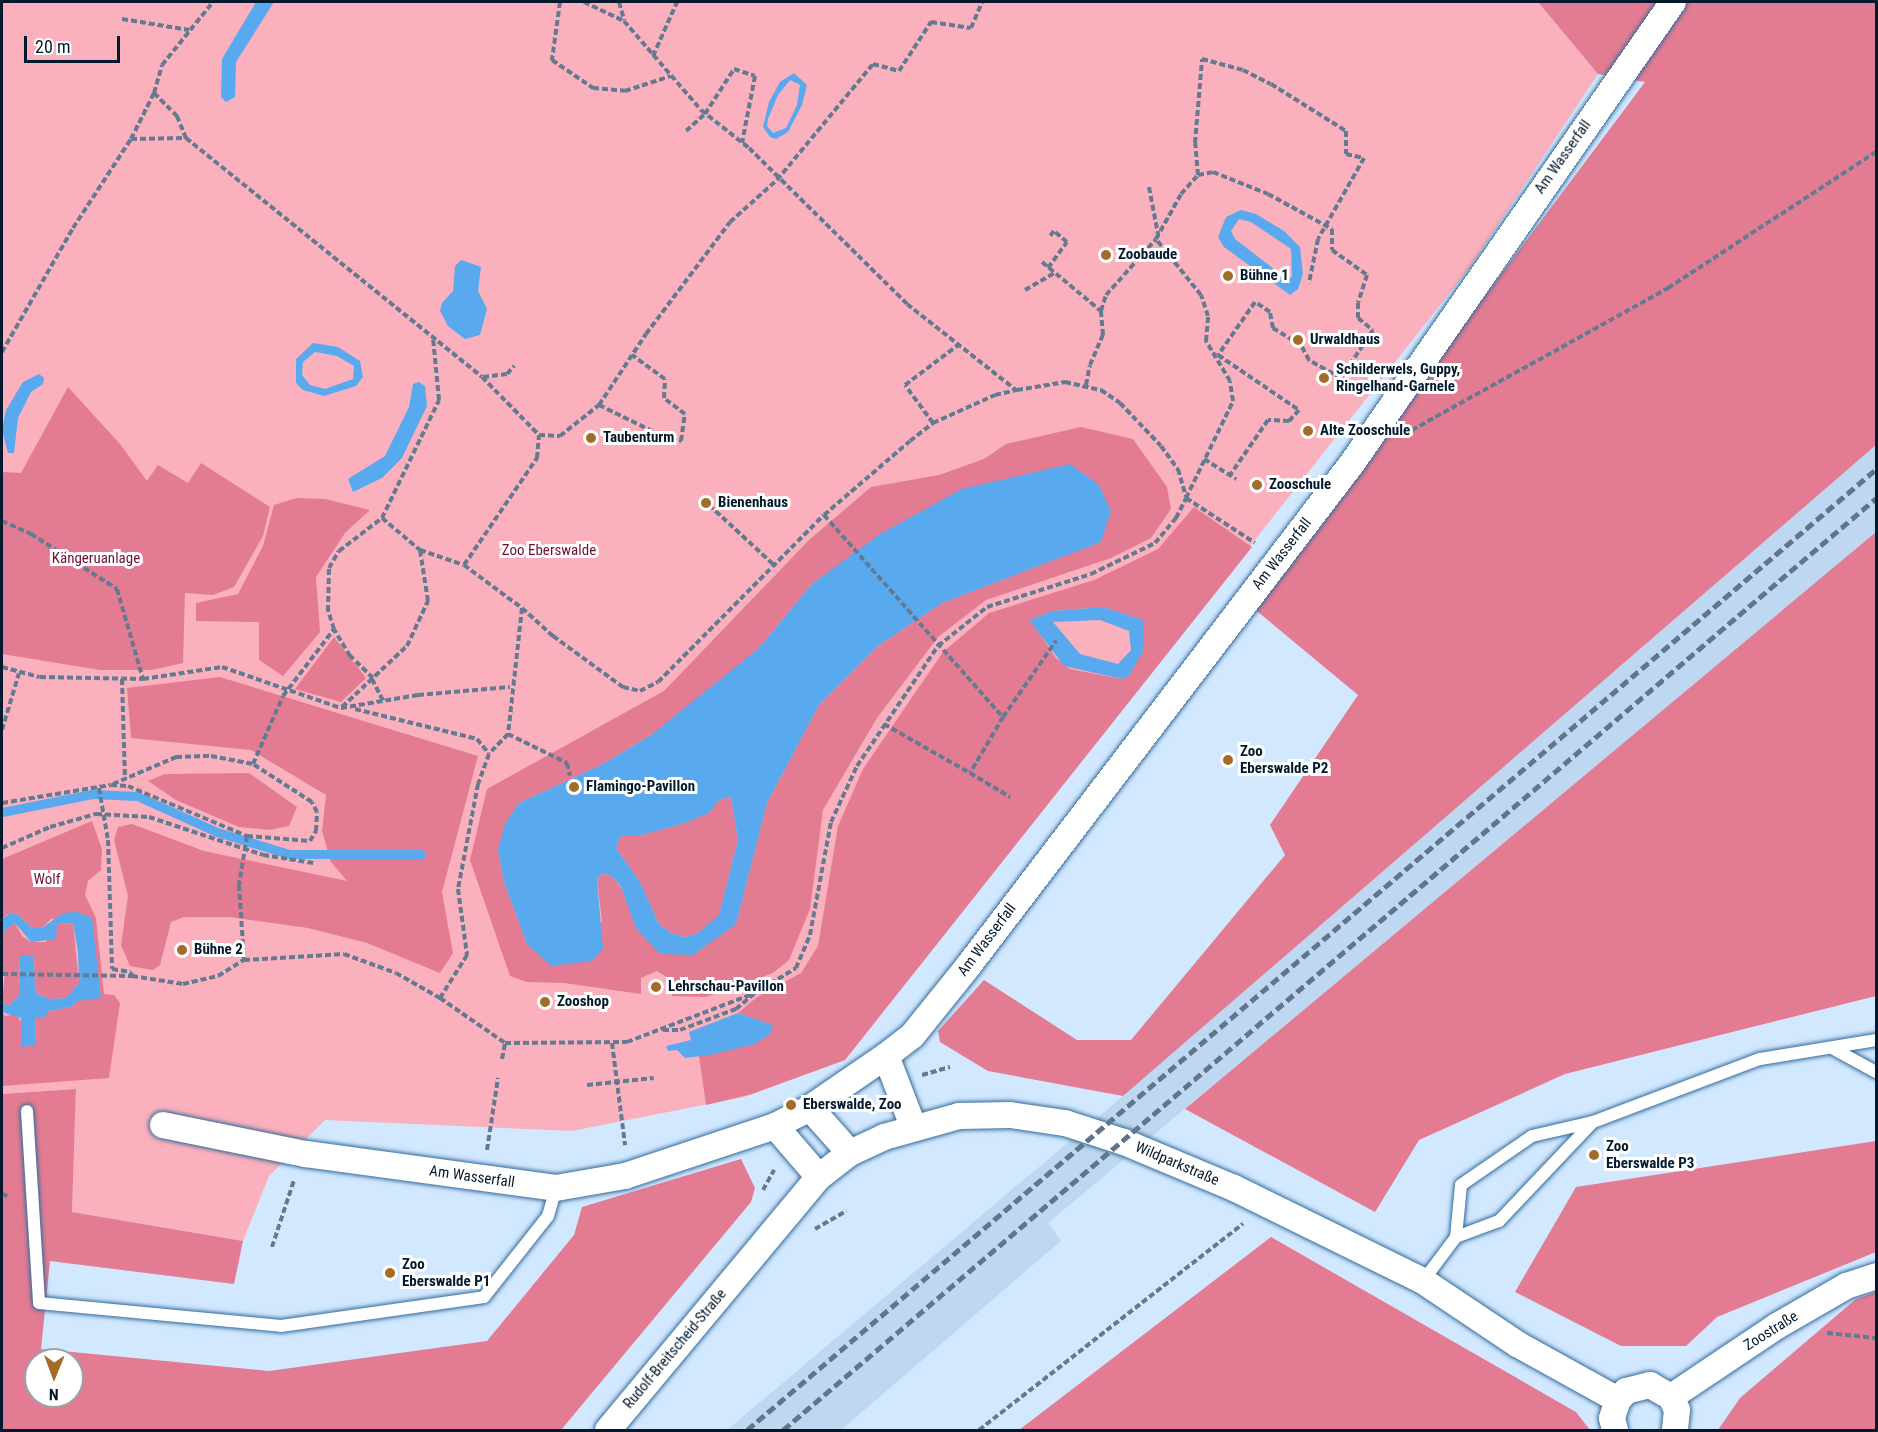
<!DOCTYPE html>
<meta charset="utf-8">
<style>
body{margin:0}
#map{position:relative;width:1878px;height:1432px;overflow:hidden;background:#d1e8ff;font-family:"Roboto Condensed",sans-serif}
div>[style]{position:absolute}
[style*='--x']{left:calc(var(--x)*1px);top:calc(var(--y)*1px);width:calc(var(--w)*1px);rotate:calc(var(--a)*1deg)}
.built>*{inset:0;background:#bfd8f1}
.green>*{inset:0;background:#fbb0bd}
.forest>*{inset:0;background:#e37c92}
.water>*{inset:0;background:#59a9ef}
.stream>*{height:9px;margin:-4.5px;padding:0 4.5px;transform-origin:4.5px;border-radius:4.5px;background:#59a9ef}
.path>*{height:4px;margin-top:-2px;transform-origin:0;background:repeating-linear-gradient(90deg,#637a90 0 6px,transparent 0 9px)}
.roads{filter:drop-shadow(0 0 2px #336b9c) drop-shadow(0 0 2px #336b9c)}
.lane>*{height:12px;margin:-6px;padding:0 6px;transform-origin:6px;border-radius:6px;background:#fff}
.street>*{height:26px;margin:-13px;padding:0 13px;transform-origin:13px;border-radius:13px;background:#fff}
.rail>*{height:4.5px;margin-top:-2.25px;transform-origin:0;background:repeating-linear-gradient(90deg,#5f768b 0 9px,transparent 0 13.5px)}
.dots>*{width:16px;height:16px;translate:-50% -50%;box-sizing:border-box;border:3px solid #fff;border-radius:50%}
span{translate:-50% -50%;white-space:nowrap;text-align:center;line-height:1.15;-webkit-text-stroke:6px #fff;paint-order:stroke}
.street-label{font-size:15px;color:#031a2e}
.poi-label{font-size:15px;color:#031a2e;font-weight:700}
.left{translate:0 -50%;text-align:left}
.park-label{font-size:15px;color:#6f1231}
.frame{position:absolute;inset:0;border:3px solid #031a2e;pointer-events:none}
.north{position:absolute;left:24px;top:1348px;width:60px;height:60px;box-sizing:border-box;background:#fff;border:2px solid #9aa3ab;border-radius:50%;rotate:181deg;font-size:16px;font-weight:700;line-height:24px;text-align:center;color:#031a2e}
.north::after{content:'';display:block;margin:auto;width:21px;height:27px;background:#a46c29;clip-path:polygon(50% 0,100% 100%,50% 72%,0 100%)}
.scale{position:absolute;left:24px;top:36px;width:96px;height:27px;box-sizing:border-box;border:3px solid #031a2e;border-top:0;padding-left:8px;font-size:18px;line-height:21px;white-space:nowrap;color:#031a2e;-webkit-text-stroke:4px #fff;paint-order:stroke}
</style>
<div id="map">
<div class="built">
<i style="clip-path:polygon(1876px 445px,1876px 532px,1048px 1223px,1061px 1241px,841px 1430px,727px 1430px,1123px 1096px)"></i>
</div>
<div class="green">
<i style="clip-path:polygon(2px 2px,1538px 2px,1598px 74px,1470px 267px,845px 1060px,744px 1097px,572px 1131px,325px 1120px,269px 1176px,243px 1241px,72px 1212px,76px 1089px,2px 1094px)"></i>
</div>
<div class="forest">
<i style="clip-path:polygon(1538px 2px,1876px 2px,1876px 445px,1123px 1096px,988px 1071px,940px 1042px,938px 1031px,984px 980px,1077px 1040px,1131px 1040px,1285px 855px,1270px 825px,1358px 695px,1252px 607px,1645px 82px,1598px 74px)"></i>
<i style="clip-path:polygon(68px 387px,120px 444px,147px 481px,158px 465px,188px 483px,201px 463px,270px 507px,263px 536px,234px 587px,213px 595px,185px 593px,183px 663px,152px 670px,100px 670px,2px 654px,2px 472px,21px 473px)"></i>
<i style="clip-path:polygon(evenodd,1081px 427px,1133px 439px,1167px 487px,1171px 509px,1151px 538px,1111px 558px,986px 600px,938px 637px,877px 718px,823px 810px,810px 909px,789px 960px,773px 973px,706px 997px,672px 996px,670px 979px,657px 971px,641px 978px,641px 994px,564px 983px,527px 982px,510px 976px,470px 860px,487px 789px,664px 691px,809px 540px,871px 487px,939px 475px,984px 459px,1006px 444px,1081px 427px,1100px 542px,942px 603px,878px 646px,819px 705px,767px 803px,736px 924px,660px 954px,621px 888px,611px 875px,602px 874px,597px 879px,602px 922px,527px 944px,504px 882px,498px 850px,519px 803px,603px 764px,651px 735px,708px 693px,758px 649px,812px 584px,1100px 542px)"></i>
<i style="clip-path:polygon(297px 498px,325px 499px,370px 510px,345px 533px,316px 577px,320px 632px,283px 676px,259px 660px,259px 622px,196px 621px,196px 603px,238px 594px,263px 546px,274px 505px)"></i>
<i style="clip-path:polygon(evenodd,1194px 507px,1252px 547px,845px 1060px,752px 1094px,706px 1105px,699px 1056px,755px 1044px,773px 1025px,738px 1013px,757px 997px,801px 973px,818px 946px,838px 826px,863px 769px,943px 652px,989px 613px,1094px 580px,1158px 549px,1194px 507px,1103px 607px,1143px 620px,1122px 679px,1070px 669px,1056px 658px,1030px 620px,1052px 611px,1103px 607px)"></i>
<i style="clip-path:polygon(1876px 532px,1876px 996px,1565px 1074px,1419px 1140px,1375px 1212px,1185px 1109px)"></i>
<i style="clip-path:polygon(334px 637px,366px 678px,341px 702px,295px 689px)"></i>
<i style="clip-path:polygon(220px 677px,478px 756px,442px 892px,453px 953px,440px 973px,367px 943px,308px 928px,229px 917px,184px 917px,171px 922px,160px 965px,153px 970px,130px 966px,121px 945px,128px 896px,114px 840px,118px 827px,132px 824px,204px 851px,347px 881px,331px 862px,322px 831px,326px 795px,251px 750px,131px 738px,127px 688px)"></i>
<i style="clip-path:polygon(249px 773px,297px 807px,289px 826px,270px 830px,239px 827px,176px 800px,148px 781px,165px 774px)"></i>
<i style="clip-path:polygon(731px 797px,738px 840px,719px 916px,698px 933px,685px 937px,671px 933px,659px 924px,640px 882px,616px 848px,621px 835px,638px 836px,682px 824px,709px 813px,719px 800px)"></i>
<i style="clip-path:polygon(92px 821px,102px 849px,101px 870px,88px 881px,85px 895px,96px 918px,104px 994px,114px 995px,120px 1003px,109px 1078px,2px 1086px,2px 1012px,5px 1016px,16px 1014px,36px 1045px,35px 1018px,49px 1011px,72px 1007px,77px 1001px,92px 918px,51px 919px,42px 928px,32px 928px,17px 914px,9px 913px,2px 919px,2px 859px)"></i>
<i style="clip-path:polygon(15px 923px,22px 936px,31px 942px,46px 942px,57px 924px,73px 923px,79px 983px,66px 998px,50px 999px,35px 993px,34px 955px,20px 955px,19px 996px,8px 1006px,2px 1000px,5px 974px,2px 975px,2px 942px,5px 930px)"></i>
<i style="clip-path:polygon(evenodd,76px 1089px,72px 1212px,243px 1241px,234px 1284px,50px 1261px,41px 1349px,269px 1371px,487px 1341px,574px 1235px,582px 1207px,741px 1159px,755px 1188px,751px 1202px,561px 1430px,2px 1430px,2px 1094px,76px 1089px,36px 1360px,72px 1360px,72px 1396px,36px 1396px,36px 1360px)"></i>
<i style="clip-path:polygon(1876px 1141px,1876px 1252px,1717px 1317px,1686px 1346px,1621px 1346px,1515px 1292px,1576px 1187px)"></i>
<i style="clip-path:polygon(1271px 1237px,1576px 1412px,1590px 1430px,1019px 1430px)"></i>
<i style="clip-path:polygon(1876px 1292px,1876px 1430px,1718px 1430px,1740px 1398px,1856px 1299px)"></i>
</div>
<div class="water">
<i style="clip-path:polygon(256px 2px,274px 2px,236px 62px,235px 97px,226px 102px,221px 97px,222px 59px)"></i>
<i style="clip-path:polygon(evenodd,794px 73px,807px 85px,802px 105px,788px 132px,776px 139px,770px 137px,763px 127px,769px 102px,780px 82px,794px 73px,790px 80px,800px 85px,797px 105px,786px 128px,773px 133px,767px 126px,768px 119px,778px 95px,790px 80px)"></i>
<i style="clip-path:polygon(evenodd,1241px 210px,1256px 214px,1284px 231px,1300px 247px,1303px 274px,1298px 289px,1290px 295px,1224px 247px,1218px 237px,1226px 217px,1241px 210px,1239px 219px,1251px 222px,1291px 249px,1292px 276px,1288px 280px,1235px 239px,1231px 231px,1239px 219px)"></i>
<i style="clip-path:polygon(461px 260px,481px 267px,478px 291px,487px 309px,480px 335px,465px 339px,448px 326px,440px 311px,442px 303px,453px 291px,455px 266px)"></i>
<i style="clip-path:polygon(evenodd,313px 343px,338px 347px,360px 361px,363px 377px,356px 386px,324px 396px,303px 390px,296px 383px,296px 359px,313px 343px,315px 352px,337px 356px,354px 366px,353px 379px,325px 389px,310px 385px,302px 375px,303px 362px,315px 352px)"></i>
<i style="clip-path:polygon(39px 374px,44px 378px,43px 384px,31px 392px,18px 418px,14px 453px,8px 453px,2px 430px,6px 410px,23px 382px)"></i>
<i style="clip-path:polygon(419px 382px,425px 386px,427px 406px,402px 458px,382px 478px,353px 492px,348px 479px,385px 456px,409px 407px,413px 384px)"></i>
<i style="clip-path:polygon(evenodd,1070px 464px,1099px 485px,1111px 511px,1101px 542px,942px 603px,878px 646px,819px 705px,767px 803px,736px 924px,693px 955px,660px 954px,636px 928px,621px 887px,611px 875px,602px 874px,597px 879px,598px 891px,603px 949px,592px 961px,551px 966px,527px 944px,504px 882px,498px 850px,505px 824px,519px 803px,603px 764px,651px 735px,758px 649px,812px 584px,880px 534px,962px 489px,1070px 464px,731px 797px,738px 840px,719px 915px,698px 933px,685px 937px,671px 933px,659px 924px,640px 882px,616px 848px,621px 836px,638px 836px,682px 824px,709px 813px,719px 800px,731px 797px)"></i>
<i style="clip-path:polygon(evenodd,1103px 607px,1143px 620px,1143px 651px,1129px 676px,1122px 679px,1064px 666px,1029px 620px,1052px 611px,1103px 607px,1100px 620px,1129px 631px,1131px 650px,1118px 664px,1080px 654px,1053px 622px,1100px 620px)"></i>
<i style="clip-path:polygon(78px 912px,92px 918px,101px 998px,77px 1001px,72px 1007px,49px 1011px,44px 1018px,35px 1018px,36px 1045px,22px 1047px,21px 1018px,2px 1012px,2px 1000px,8px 1006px,19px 996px,20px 955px,34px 955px,35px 993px,50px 999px,66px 998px,79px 983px,78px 952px,73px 923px,57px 924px,56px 939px,31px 942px,15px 923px,5px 930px,2px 942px,2px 919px,10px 913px,17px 914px,32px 928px,42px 928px,63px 913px)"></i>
<i style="clip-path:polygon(738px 1013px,773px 1025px,770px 1034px,755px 1044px,710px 1055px,685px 1058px,677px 1050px,668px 1051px,666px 1046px,691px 1040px,689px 1032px)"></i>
</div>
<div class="stream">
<i style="--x:2;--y:812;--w:92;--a:-11.3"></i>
<i style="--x:92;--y:794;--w:45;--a:2.5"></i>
<i style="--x:137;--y:796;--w:88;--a:24.2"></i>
<i style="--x:217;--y:832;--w:75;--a:17"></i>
<i style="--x:289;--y:854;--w:132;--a:0"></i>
</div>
<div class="path">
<i style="--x:560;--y:2;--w:59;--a:97.9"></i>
<i style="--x:552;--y:60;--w:50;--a:34.3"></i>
<i style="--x:593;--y:88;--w:32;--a:5"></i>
<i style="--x:625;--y:91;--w:48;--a:-18.1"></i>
<i style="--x:584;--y:2;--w:44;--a:25.4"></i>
<i style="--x:624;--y:21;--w:118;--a:49.1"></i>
<i style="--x:701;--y:110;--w:61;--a:38.4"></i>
<i style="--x:749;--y:148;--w:222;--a:44.6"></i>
<i style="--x:907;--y:304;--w:139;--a:38.3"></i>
<i style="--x:619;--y:2;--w:19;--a:74"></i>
<i style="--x:122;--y:19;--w:68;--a:9.3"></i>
<i style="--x:653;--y:56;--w:59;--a:-66"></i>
<i style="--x:154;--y:93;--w:33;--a:45"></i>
<i style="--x:177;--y:116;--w:24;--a:68"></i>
<i style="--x:186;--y:138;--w:380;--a:38.9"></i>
<i style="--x:482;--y:377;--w:81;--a:45.5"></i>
<i style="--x:686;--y:131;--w:25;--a:-42"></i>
<i style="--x:705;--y:114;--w:54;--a:-57.2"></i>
<i style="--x:734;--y:69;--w:22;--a:18"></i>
<i style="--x:755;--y:76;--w:68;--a:101"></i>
<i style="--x:131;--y:139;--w:55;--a:-1"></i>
<i style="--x:1198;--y:175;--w:32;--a:-95"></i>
<i style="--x:1195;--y:143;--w:84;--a:-85.2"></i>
<i style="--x:1202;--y:59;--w:42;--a:15"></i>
<i style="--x:1243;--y:70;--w:31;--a:27"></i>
<i style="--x:1271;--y:84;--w:89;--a:32.1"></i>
<i style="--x:1346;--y:131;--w:23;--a:90"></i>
<i style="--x:1346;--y:154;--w:18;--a:13"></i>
<i style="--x:1364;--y:158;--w:93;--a:119.6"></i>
<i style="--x:1318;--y:239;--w:45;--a:101.6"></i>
<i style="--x:1149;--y:187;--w:48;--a:79.2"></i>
<i style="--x:1042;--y:262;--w:77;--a:39.7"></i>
<i style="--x:1048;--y:268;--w:32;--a:-54"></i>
<i style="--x:1067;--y:242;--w:17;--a:-140"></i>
<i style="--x:1054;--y:231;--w:6;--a:129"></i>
<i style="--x:1025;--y:290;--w:34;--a:-30"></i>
<i style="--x:2;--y:352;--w:143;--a:-60.2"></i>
<i style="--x:73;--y:228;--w:106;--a:-56.9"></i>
<i style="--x:131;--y:139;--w:51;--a:-63.4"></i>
<i style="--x:154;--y:93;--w:29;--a:-74"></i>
<i style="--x:162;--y:65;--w:81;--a:-51"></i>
<i style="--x:483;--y:377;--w:24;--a:-7"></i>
<i style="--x:507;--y:374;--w:11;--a:-49"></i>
<i style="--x:1086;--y:385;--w:20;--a:-79"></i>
<i style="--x:1090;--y:365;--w:33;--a:-67"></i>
<i style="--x:1103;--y:335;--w:24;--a:-95"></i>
<i style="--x:1101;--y:311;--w:17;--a:-73"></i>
<i style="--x:1106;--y:295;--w:75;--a:-48.2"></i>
<i style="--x:599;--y:405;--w:70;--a:26.2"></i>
<i style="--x:662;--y:436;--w:20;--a:15"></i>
<i style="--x:681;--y:441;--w:27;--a:-82"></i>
<i style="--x:685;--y:414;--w:26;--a:-143"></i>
<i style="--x:664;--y:398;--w:19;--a:-87"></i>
<i style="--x:665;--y:379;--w:41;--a:-144"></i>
<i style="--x:933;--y:423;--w:47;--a:-126.4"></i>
<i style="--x:905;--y:385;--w:66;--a:-37"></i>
<i style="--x:1412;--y:430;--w:293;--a:-29"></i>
<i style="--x:1668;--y:288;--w:249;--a:-33.2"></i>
<i style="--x:1204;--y:459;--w:38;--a:32"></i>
<i style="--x:1186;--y:498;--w:108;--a:-64.1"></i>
<i style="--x:1233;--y:401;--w:20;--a:-99"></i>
<i style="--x:1230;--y:381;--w:47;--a:-121"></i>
<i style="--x:1206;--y:341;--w:25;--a:-85"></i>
<i style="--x:1208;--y:316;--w:22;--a:-108"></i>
<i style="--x:1201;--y:295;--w:72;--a:-128.8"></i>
<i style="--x:1156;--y:239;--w:51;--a:-60.9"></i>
<i style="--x:1181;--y:194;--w:25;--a:-48"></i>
<i style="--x:1198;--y:175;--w:15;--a:-11"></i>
<i style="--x:1213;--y:172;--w:59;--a:21.8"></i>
<i style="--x:1268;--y:194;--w:73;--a:28.7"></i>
<i style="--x:1332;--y:229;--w:21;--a:90"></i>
<i style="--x:1332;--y:250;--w:43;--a:35.5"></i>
<i style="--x:1367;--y:275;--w:29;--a:108"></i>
<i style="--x:1358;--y:303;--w:15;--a:90"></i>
<i style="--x:1358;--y:318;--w:19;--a:39"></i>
<i style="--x:1373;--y:330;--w:58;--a:123.7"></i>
<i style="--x:1341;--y:378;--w:37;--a:-151"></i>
<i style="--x:1309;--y:360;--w:17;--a:-118"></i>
<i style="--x:1301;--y:345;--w:33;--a:-149"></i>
<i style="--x:1273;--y:328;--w:16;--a:-101"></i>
<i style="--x:1270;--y:312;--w:18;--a:-146"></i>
<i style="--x:1255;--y:302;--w:65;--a:124.9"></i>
<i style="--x:1218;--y:355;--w:98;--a:34.2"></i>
<i style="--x:1299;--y:410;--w:15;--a:132"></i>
<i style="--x:1289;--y:421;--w:21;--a:-177"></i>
<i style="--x:1268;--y:420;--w:67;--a:124.6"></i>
<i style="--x:709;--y:505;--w:88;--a:42.7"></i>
<i style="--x:824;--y:515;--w:270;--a:48.5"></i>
<i style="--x:1003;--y:717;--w:93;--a:-55.1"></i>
<i style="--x:382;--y:518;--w:50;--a:40.1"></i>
<i style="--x:420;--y:550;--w:46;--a:18.8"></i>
<i style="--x:464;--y:565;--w:130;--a:-55.7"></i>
<i style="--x:537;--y:458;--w:23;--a:-85"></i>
<i style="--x:539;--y:435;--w:21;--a:3"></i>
<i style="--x:560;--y:436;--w:50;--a:-38.5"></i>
<i style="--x:599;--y:405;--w:85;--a:-56.5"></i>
<i style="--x:646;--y:334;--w:140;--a:-53.1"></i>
<i style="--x:730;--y:222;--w:63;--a:-41.8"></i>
<i style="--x:777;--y:180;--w:151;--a:-50.4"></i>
<i style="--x:873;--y:64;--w:27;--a:15"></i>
<i style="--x:899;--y:71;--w:59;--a:-56.9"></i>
<i style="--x:931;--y:22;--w:40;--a:8.5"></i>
<i style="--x:971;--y:28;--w:28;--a:-67"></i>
<i style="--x:2;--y:521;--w:32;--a:24"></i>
<i style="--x:31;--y:534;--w:102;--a:32.6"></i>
<i style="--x:117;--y:589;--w:94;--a:73.9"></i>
<i style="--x:464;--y:565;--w:72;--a:36.6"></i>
<i style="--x:522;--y:608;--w:127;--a:96.3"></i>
<i style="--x:508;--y:734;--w:28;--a:134"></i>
<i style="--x:489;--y:754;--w:32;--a:110"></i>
<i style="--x:478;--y:784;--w:107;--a:100.8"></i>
<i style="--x:458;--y:889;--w:67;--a:82.2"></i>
<i style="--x:467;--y:955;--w:51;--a:122.1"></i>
<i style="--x:440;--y:998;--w:79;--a:34.7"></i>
<i style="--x:522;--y:608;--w:42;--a:42.1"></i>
<i style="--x:553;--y:636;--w:87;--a:36.1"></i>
<i style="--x:623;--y:687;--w:17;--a:13"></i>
<i style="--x:640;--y:691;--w:20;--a:-27"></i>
<i style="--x:658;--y:682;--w:235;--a:-45.2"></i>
<i style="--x:824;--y:515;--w:113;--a:-40.7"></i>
<i style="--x:910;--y:441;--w:29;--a:-38"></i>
<i style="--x:933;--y:423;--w:68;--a:-24.3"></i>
<i style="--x:995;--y:395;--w:23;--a:-13"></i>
<i style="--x:1017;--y:390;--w:49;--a:-9.5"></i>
<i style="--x:1065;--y:382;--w:37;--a:13"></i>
<i style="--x:1101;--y:390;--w:23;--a:34"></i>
<i style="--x:1120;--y:403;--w:59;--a:46.4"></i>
<i style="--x:1161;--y:446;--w:29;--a:54"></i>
<i style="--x:1178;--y:469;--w:29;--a:74"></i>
<i style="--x:2;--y:667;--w:39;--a:15"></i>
<i style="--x:40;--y:677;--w:103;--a:1.1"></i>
<i style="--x:143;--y:679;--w:80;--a:-8.6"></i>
<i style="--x:222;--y:667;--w:126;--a:19"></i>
<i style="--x:341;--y:708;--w:78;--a:-9.6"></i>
<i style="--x:418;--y:695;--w:92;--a:-5"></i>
<i style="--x:373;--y:678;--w:32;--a:-136"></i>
<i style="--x:350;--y:656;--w:31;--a:-121"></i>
<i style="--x:334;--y:629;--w:19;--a:-108"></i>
<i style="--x:328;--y:611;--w:43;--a:-88.7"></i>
<i style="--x:329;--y:568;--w:20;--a:-60"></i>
<i style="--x:339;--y:551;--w:54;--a:-37.5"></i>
<i style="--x:382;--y:518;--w:131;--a:-64.2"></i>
<i style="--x:439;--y:400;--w:62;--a:-95.5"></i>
<i style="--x:122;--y:679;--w:99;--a:88.3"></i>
<i style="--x:372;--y:679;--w:25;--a:63"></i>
<i style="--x:342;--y:707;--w:89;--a:-43.2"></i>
<i style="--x:407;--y:646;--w:50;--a:-65"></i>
<i style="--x:428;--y:601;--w:52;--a:-98.9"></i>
<i style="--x:355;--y:709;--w:126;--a:13.8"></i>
<i style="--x:477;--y:739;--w:19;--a:51"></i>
<i style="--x:1003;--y:717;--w:65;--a:120.5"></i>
<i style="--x:970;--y:773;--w:47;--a:31"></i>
<i style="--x:884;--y:724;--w:99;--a:29.7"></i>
<i style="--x:2;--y:730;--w:59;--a:-73.4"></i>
<i style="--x:508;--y:734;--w:66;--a:26.2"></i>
<i style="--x:567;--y:763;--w:13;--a:77"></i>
<i style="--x:113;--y:784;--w:69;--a:-23.2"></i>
<i style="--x:176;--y:757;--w:35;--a:-2"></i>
<i style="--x:211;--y:756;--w:43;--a:10.8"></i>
<i style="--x:99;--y:788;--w:53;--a:80.2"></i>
<i style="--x:108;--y:840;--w:129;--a:88.2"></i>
<i style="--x:112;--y:969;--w:19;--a:9"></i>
<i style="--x:131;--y:972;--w:4;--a:76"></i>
<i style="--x:2;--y:803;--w:110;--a:-9.4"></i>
<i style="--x:111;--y:785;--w:17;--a:3"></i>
<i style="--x:128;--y:786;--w:129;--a:22.8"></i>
<i style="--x:247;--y:836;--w:63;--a:4.5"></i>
<i style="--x:310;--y:841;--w:12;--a:-59"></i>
<i style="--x:316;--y:831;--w:19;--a:-87"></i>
<i style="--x:317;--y:812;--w:11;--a:-117"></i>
<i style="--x:312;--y:802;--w:70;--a:-147.2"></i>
<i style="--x:253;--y:764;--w:74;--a:-66.2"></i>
<i style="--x:283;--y:696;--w:84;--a:-52.7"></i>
<i style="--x:247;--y:836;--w:50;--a:99.3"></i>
<i style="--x:239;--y:885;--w:75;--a:86.2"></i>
<i style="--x:244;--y:960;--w:100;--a:-3.4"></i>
<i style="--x:344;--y:954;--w:55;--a:20.1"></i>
<i style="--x:396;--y:973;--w:51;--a:29.6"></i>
<i style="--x:2;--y:848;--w:52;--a:-23.6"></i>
<i style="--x:50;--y:827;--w:48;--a:-15.8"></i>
<i style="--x:96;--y:814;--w:53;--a:3.2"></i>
<i style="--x:149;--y:817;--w:120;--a:18.4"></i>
<i style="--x:263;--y:855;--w:51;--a:9.1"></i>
<i style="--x:2;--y:974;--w:130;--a:0.9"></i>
<i style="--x:132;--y:976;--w:52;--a:8.9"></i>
<i style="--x:183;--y:984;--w:36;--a:-13"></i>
<i style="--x:218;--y:976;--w:31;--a:-32"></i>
<i style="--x:663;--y:1030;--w:17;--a:0"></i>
<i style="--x:680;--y:1030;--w:60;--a:-20.6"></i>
<i style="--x:736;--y:1009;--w:23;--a:-40"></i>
<i style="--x:612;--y:1043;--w:103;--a:82.7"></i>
<i style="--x:502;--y:1059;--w:16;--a:-79"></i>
<i style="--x:505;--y:1043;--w:122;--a:-0.5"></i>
<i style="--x:627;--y:1042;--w:137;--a:-20.9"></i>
<i style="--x:755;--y:993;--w:48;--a:-31.4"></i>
<i style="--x:796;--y:968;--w:36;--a:-67"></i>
<i style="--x:810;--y:935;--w:115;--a:-79.5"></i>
<i style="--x:831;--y:822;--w:62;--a:-65.1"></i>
<i style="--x:857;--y:766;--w:145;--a:-56"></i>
<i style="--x:938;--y:646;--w:63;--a:-38.5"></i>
<i style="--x:987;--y:607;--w:109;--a:-17.6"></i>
<i style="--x:1091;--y:574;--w:71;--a:-25.8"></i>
<i style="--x:1155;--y:543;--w:33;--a:-50"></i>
<i style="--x:1176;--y:518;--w:22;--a:-63"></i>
<i style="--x:1186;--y:498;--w:82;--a:33.1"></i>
<i style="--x:922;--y:1075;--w:29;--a:-16"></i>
<i style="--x:587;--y:1085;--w:67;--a:-6"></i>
<i style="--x:487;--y:1150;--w:73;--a:-81.3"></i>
<i style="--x:763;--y:1190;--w:23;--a:-61"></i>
<i style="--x:2;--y:1194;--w:9;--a:18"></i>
<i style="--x:815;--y:1229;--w:36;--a:-30"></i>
<i style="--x:272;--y:1247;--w:71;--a:-71.8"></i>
<i style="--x:1827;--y:1333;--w:49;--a:5.8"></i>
<i style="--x:979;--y:1430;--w:335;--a:-38"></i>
</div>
<div class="roads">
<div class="lane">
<i style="--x:1834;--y:1049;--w:48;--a:28.7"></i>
<i style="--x:27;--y:1111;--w:192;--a:86.4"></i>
<i style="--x:39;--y:1303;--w:243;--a:5.4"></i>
<i style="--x:281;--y:1326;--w:205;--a:-8.1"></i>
<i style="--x:484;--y:1297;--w:103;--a:-51.7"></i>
<i style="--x:548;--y:1216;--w:29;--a:-74"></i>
<i style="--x:1456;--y:1237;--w:52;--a:-84.5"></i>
<i style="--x:1461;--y:1185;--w:86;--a:-34.6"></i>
<i style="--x:1532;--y:1136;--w:63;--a:-12.9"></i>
<i style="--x:1593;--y:1122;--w:178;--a:-20.7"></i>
<i style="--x:1760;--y:1059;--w:118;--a:-9.3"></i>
<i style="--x:1423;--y:1281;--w:55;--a:-53.1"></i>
<i style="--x:1456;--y:1237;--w:46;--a:-20.4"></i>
<i style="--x:1499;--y:1221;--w:135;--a:-46.5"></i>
</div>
<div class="street">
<i style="--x:886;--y:1056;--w:75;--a:68.9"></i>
<i style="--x:810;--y:1108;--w:60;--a:48.4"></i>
<i style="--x:163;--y:1125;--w:146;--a:11.5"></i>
<i style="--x:306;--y:1154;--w:252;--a:7.7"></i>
<i style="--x:556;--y:1188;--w:70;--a:-9.9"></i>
<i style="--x:625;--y:1176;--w:158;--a:-18.4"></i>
<i style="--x:775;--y:1126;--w:39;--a:-27"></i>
<i style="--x:810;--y:1108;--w:92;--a:-34.4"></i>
<i style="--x:886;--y:1056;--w:33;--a:-38"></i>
<i style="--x:912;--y:1036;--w:91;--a:-51.2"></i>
<i style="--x:969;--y:965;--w:633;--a:-52.64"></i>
<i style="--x:1353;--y:462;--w:560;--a:-55.18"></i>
<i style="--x:775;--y:1126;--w:67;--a:49.2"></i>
<i style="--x:1671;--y:1397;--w:128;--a:-33.8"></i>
<i style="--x:1777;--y:1326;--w:80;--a:-30.1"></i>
<i style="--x:1846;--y:1286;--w:32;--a:-18"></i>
<i style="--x:608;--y:1430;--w:329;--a:-50.2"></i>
<i style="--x:819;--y:1177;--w:39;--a:-38"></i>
<i style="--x:850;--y:1153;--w:38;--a:-25"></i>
<i style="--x:884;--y:1137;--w:78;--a:-15.6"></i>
<i style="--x:959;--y:1116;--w:51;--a:-1.1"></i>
<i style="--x:1010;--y:1115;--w:56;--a:8.3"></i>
<i style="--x:1065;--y:1123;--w:62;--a:17.9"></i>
<i style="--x:1124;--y:1142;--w:119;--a:22.7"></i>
<i style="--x:1234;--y:1188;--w:211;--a:26.2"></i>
<i style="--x:1423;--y:1281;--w:113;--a:33.8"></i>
<i style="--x:1517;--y:1344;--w:115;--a:29"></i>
<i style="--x:1615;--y:1430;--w:12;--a:-104"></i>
<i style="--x:1612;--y:1418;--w:19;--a:-72"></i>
<i style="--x:1618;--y:1400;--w:12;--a:-48"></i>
<i style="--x:1626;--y:1391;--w:25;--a:-14"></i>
<i style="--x:1650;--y:1385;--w:24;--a:30"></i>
<i style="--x:1671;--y:1397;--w:14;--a:65"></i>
<i style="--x:1677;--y:1410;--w:20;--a:96"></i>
</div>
</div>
<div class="rail">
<i style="--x:747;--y:1430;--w:1483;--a:-40.4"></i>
<i style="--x:783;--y:1430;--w:1436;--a:-40.45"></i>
</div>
<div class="dots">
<i style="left:1106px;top:255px;background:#a46c29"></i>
<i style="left:1228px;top:276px;background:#a46c29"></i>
<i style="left:1298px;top:340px;background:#a46c29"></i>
<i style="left:1324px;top:378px;background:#a46c29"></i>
<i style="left:1308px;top:431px;background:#a46c29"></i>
<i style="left:591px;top:438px;background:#a46c29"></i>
<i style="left:1257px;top:485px;background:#a46c29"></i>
<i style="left:706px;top:503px;background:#a46c29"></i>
<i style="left:1228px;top:760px;background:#a46c29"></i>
<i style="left:574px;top:787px;background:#a46c29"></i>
<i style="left:182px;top:950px;background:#a46c29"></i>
<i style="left:656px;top:987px;background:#a46c29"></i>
<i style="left:545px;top:1002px;background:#a46c29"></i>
<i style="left:791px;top:1105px;background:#a46c29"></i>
<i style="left:1594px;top:1155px;background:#a46c29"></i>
<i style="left:390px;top:1273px;background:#a46c29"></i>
</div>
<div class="street-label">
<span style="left:1563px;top:157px;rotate:-55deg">Am Wasserfall</span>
<span style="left:1282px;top:554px;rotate:-52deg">Am Wasserfall</span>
<span style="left:987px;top:940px;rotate:-53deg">Am Wasserfall</span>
<span style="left:1177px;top:1164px;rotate:23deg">Wildparkstraße</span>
<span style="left:472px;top:1177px;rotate:8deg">Am Wasserfall</span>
<span style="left:1771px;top:1331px;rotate:-32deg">Zoostraße</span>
<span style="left:675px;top:1349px;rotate:-50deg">Rudolf-Breitscheid-Straße</span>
</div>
<div class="poi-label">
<span class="left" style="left:1118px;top:255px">Zoobaude</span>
<span class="left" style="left:1240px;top:276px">Bühne 1</span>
<span class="left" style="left:1310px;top:340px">Urwaldhaus</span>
<span class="left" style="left:1336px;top:378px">Schilderwels, Guppy,<br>Ringelhand-Garnele</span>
<span class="left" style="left:1320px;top:431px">Alte Zooschule</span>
<span class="left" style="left:603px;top:438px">Taubenturm</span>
<span class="left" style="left:1269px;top:485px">Zooschule</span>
<span class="left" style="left:718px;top:503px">Bienenhaus</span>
<span class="left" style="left:1240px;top:760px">Zoo<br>Eberswalde P2</span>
<span class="left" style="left:586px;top:787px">Flamingo-Pavillon</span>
<span class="left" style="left:194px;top:950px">Bühne 2</span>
<span class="left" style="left:668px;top:987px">Lehrschau-Pavillon</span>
<span class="left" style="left:557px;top:1002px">Zooshop</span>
<span class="left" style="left:803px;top:1105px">Eberswalde, Zoo</span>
<span class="left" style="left:1606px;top:1155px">Zoo<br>Eberswalde P3</span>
<span class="left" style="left:402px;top:1273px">Zoo<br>Eberswalde P1</span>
</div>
<div class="park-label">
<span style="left:549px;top:551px">Zoo Eberswalde</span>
<span style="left:96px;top:559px">Kängeruanlage</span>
<span style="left:47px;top:880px">Wolf</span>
</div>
<div class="frame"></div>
<div class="north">N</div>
<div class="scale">20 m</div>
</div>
